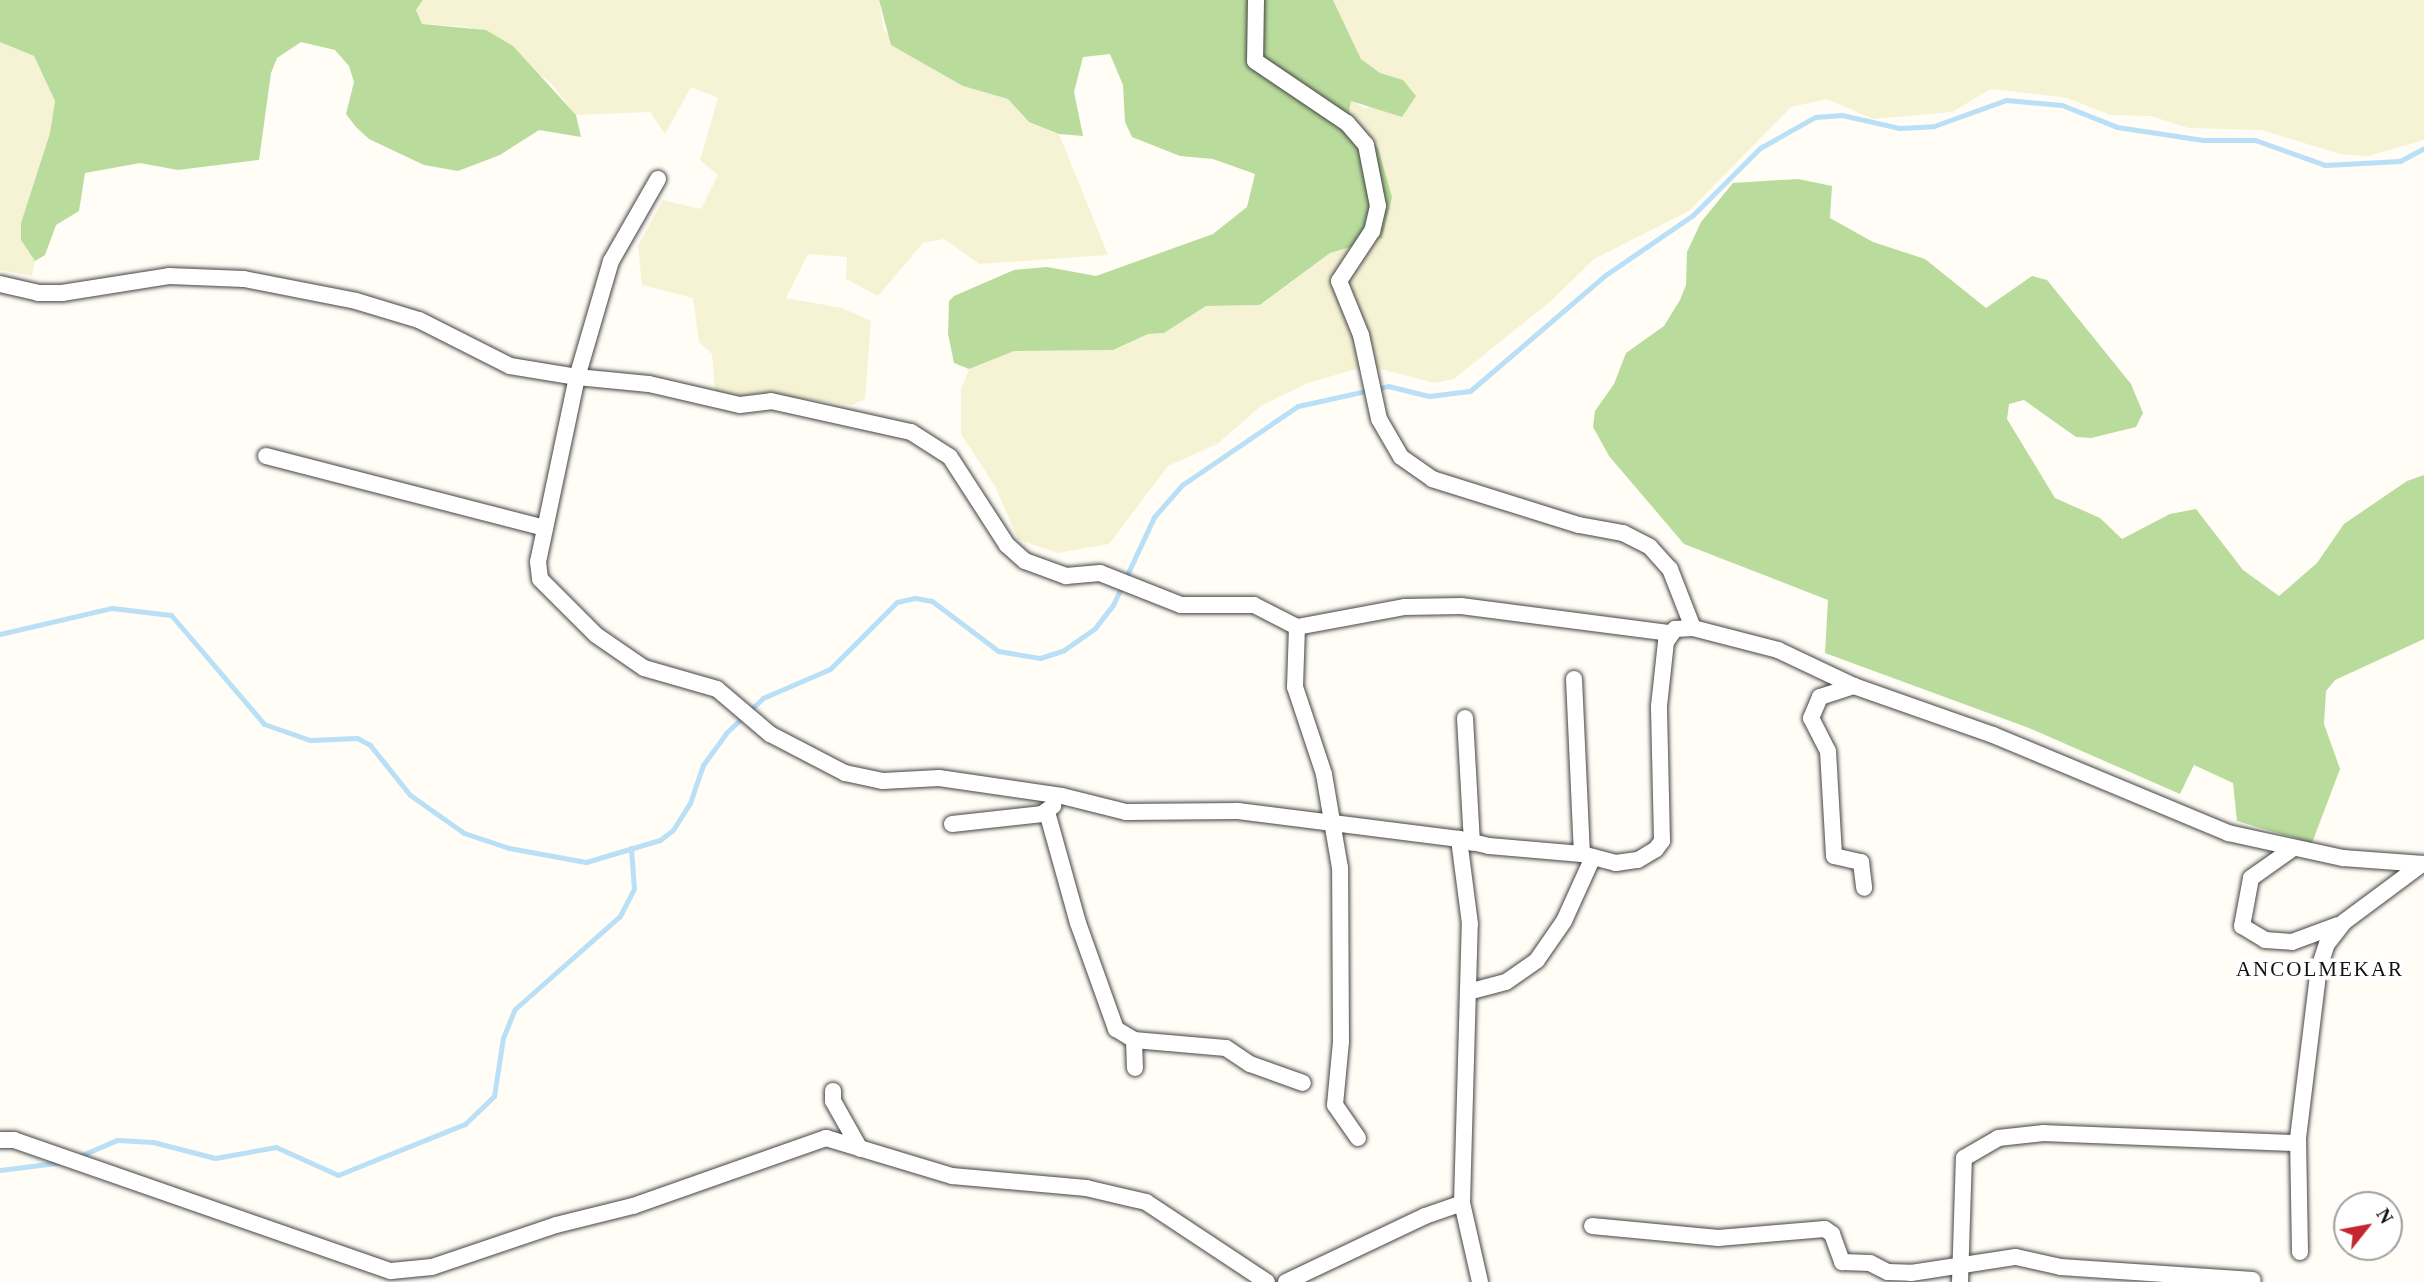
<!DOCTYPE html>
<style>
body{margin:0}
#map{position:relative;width:2424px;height:1282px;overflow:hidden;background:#fffdf5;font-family:"Times New Roman",serif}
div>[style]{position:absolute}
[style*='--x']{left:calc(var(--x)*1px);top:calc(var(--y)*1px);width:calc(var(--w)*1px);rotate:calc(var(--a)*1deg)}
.farmland>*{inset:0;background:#f6f3d4}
.forest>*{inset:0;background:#b9dc9c}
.stream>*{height:5px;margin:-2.5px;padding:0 2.5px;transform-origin:2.5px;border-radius:2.5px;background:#b9e0f7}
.roads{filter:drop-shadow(0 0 2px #444) drop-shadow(0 0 2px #444)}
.minor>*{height:16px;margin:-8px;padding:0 8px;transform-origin:8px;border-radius:8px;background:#fff}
span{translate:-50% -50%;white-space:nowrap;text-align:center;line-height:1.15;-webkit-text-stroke:7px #fff;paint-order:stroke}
.quarter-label{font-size:21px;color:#111;letter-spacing:2px}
.north{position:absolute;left:2333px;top:1191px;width:70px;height:70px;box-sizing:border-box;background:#fff;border:2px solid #a0a0a0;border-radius:50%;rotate:59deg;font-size:19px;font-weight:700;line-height:28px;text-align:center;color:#111}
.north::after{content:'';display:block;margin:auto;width:24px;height:32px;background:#c4262e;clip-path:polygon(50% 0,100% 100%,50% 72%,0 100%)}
</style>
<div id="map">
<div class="farmland">
<i style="clip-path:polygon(423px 0,879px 0,884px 31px,963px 86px,1008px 99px,1029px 122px,1059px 134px,1108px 255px,979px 264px,944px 239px,923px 243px,878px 296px,846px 279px,847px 257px,808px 254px,786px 298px,842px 308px,871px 321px,865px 399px,852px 405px,757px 393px,734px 398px,715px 390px,712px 354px,699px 342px,693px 298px,642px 285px,638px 246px,663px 200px,701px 209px,718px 175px,700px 160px,718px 98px,691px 87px,665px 134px,650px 112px,576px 115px,550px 82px,470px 27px,422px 24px,416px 10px)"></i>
<i style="clip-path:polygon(1333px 0,2424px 0,2424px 140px,2368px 156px,2340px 154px,2261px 130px,2188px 128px,2151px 116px,2111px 115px,2067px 98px,1991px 89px,1952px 112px,1873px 119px,1827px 99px,1791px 107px,1689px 211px,1594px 259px,1551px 301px,1454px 379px,1435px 383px,1380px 369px,1356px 369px,1308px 383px,1262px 405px,1217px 444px,1168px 466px,1109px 544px,1057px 553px,1018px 539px,995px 486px,961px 434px,961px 389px,969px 369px,1014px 351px,1113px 350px,1148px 334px,1164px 333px,1206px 306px,1261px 305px,1330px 253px,1382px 238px,1378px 148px,1349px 112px,1351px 100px,1366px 109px,1403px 80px,1380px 73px,1361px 59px)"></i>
<i style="clip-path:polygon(0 42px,34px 56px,55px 101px,50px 133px,21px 223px,21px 240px,35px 261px,32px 276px,0 270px)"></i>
</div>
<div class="forest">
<i style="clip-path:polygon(0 0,423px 0,416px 10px,422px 24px,486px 30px,513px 46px,576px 115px,581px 137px,539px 130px,500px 155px,458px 171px,424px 165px,369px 139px,356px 127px,346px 114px,354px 82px,349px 66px,335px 50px,301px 42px,277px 58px,271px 73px,259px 160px,178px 170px,140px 163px,85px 173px,79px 211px,56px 225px,45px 255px,35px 261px,21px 240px,21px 223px,50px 133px,55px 101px,34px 56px,0 42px)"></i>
<i style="clip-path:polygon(879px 0,1333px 0,1361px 59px,1380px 73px,1403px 80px,1416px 96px,1402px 117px,1351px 101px,1349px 112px,1378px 148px,1392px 197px,1382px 238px,1330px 253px,1260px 305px,1206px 306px,1164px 333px,1148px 334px,1113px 350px,1014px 351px,969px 369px,954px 363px,948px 334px,949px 301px,954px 296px,1014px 270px,1047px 267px,1096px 276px,1213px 234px,1247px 207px,1255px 174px,1213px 159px,1180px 156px,1132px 137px,1125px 122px,1123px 85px,1110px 54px,1083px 57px,1074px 92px,1083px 136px,1059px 134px,1029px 122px,1008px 99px,963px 86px,891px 45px)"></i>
<i style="clip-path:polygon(1798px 179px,1832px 186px,1830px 218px,1873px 242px,1925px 259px,1986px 308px,2032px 276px,2047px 280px,2131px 384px,2143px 413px,2136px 427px,2091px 438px,2076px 437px,2024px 400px,2009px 404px,2007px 419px,2055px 498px,2100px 518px,2122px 539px,2170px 514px,2196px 509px,2243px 570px,2279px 596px,2317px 563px,2344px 524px,2407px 481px,2424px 475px,2424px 639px,2335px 680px,2326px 691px,2324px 724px,2340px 769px,2312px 843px,2237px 821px,2233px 783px,2194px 765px,2180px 794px,2029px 728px,1825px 653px,1828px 600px,1684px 544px,1609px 456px,1593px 427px,1595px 411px,1614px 384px,1626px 353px,1664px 326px,1680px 300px,1686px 285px,1687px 252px,1701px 222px,1733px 183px)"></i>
</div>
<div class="stream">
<i style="--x:0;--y:634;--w:115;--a:-13.1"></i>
<i style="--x:112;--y:608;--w:59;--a:6.8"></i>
<i style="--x:171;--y:615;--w:143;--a:49.5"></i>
<i style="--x:264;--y:724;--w:49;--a:19.2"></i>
<i style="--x:310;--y:740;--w:47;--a:-2.4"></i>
<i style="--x:357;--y:738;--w:15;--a:28"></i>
<i style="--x:370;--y:745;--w:64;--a:51.3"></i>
<i style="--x:410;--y:795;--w:66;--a:35.1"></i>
<i style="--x:464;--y:833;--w:47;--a:18.4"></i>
<i style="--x:509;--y:848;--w:78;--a:10.3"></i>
<i style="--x:586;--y:862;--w:77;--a:-16.6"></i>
<i style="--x:660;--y:840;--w:16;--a:-38"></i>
<i style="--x:673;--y:830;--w:32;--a:-58"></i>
<i style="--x:690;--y:803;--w:40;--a:-71.1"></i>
<i style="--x:703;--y:765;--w:39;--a:-54"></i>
<i style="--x:726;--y:733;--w:51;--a:-43.4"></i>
<i style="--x:763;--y:698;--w:73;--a:-23.4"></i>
<i style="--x:830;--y:669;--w:95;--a:-45"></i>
<i style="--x:897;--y:602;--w:18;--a:-13"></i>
<i style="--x:915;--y:598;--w:17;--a:10"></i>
<i style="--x:932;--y:601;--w:83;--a:37.1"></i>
<i style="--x:998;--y:651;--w:43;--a:9.5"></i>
<i style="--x:1040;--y:658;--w:25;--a:-18"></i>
<i style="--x:1064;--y:650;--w:38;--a:-35"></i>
<i style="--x:1095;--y:628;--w:29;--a:-52"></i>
<i style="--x:1113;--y:605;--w:97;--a:-65"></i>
<i style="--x:1154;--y:517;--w:43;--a:-48.8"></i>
<i style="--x:1182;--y:485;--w:140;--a:-34.3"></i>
<i style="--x:1298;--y:406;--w:92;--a:-12.5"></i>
<i style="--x:1388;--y:386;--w:42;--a:13.7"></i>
<i style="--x:1429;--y:396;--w:41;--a:-7"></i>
<i style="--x:1470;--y:391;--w:177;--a:-40.6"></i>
<i style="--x:1604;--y:276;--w:108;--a:-34.4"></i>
<i style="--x:1693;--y:215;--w:95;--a:-45"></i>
<i style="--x:1760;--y:148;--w:63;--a:-29.4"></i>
<i style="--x:1815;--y:117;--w:27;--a:-4"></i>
<i style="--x:1842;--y:115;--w:58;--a:12.8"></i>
<i style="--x:1899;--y:128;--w:35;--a:-3"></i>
<i style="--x:1934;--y:126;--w:77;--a:-19.9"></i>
<i style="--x:2006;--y:100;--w:56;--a:5.1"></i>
<i style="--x:2062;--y:105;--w:59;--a:21.8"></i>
<i style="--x:2117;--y:127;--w:87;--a:8.6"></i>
<i style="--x:2203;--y:140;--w:52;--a:0"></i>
<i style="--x:2255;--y:140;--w:74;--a:19.7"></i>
<i style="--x:2325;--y:165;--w:75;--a:-3.1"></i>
<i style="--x:2400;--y:161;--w:27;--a:-28"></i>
<i style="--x:75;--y:1158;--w:46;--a:-23.2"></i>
<i style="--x:117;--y:1140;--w:36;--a:3"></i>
<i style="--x:153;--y:1142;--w:64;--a:14.5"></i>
<i style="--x:215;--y:1158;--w:62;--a:-10.2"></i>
<i style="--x:276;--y:1147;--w:68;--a:24.3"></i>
<i style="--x:338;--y:1175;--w:137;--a:-21.9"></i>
<i style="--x:465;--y:1124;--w:40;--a:-44"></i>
<i style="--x:494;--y:1096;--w:59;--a:-81.2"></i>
<i style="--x:503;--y:1038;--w:31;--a:-68"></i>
<i style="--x:515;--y:1009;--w:140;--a:-41.5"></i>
<i style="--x:620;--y:916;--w:30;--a:-63"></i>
<i style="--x:634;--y:889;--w:41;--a:-94.2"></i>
<i style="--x:0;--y:1170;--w:64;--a:-7.2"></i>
</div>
<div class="roads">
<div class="minor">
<i style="--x:1256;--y:0;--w:61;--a:90.9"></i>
<i style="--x:1255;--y:61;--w:111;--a:34"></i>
<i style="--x:1347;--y:123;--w:29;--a:49"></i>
<i style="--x:1366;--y:145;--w:62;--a:78.9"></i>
<i style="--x:1378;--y:206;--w:26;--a:103"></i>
<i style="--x:1372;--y:231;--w:60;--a:123.4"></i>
<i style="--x:1339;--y:281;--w:58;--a:67.8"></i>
<i style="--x:1361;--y:335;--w:86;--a:77.9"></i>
<i style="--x:1379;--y:419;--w:44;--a:59.9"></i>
<i style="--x:1401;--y:457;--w:38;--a:35"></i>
<i style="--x:1432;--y:479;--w:154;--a:17.4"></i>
<i style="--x:1579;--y:525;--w:45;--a:10.3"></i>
<i style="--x:1623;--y:533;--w:30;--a:27"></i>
<i style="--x:1650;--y:547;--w:30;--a:48"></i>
<i style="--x:1670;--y:569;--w:63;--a:68.7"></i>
<i style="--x:658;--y:179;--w:95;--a:119.8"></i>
<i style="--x:611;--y:261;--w:121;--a:106.3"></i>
<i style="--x:577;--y:377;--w:72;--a:5.6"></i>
<i style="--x:649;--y:384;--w:93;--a:13"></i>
<i style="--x:740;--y:405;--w:31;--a:-7"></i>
<i style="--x:771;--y:401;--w:143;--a:12.5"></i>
<i style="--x:911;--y:432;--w:46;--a:32.7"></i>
<i style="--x:950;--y:457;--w:105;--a:57.1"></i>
<i style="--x:1007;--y:545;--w:24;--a:42"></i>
<i style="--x:1025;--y:561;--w:44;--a:20.1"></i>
<i style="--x:1066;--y:576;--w:34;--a:-5"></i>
<i style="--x:1100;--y:573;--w:87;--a:21.6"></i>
<i style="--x:1181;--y:605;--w:73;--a:0"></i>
<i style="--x:1254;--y:605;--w:48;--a:27.1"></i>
<i style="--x:0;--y:284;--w:39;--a:13"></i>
<i style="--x:38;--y:293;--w:24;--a:0"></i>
<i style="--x:62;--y:293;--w:108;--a:-9"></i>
<i style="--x:169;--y:276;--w:75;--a:2.3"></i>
<i style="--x:244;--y:279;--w:114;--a:11.1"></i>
<i style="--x:356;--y:301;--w:66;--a:16.8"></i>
<i style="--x:419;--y:320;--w:102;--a:26.8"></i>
<i style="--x:510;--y:366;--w:68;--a:9.3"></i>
<i style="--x:577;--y:377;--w:189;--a:101.9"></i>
<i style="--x:538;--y:562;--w:17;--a:83"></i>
<i style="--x:540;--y:579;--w:79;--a:45"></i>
<i style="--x:596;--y:635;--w:58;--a:34.5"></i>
<i style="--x:644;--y:668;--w:76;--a:16"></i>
<i style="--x:717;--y:689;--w:70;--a:40.3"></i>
<i style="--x:770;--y:734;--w:85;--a:27.5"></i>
<i style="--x:845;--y:773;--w:39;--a:12"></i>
<i style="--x:883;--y:781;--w:56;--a:-3.1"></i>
<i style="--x:939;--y:778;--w:124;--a:8.3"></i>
<i style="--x:1062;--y:796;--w:66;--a:14"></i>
<i style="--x:1126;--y:812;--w:112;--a:-0.5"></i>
<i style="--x:1238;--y:811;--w:223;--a:7.2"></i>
<i style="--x:266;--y:456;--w:288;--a:14.5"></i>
<i style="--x:1574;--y:679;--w:175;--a:87.4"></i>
<i style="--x:1854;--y:686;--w:36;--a:162"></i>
<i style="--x:1820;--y:697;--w:23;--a:113"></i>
<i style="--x:1811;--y:718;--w:37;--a:63"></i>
<i style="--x:1828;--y:751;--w:105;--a:86.7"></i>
<i style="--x:1834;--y:856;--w:28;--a:13"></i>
<i style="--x:1861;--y:862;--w:26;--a:83"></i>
<i style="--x:1465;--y:718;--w:125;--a:86.8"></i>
<i style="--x:1047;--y:812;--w:115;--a:74.4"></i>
<i style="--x:1078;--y:923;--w:113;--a:70.3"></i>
<i style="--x:1116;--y:1029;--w:21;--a:31"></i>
<i style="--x:1134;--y:1040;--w:92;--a:5"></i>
<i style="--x:1226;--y:1048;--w:29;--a:34"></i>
<i style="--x:1250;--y:1064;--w:56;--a:19.7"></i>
<i style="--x:952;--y:824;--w:91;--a:-6.3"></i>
<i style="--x:1042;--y:814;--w:14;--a:-36"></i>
<i style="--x:2292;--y:849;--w:50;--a:144.7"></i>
<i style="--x:2251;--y:878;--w:49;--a:100.6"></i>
<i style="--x:2242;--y:926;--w:27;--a:31"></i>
<i style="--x:2265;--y:940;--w:27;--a:4"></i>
<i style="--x:2292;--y:942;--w:49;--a:-20.3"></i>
<i style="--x:1468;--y:992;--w:39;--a:-15"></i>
<i style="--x:1506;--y:982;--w:38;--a:-35"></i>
<i style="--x:1537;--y:960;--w:47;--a:-55.3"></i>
<i style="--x:1564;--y:921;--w:70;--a:-65.6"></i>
<i style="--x:1134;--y:1040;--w:28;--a:88"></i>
<i style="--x:833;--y:1091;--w:10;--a:90"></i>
<i style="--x:833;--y:1101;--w:55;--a:60.6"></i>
<i style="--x:1358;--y:1138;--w:40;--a:-124.9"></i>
<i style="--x:1335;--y:1105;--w:63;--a:-84.6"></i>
<i style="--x:1341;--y:1042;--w:174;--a:-90.3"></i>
<i style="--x:1340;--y:868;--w:95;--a:-99.7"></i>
<i style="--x:1324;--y:774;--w:92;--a:-108.4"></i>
<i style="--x:1295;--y:687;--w:60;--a:-88.1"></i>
<i style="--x:1297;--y:627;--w:110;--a:-10.5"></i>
<i style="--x:1405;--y:607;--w:56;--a:-1"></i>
<i style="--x:1461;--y:606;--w:211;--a:7.4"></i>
<i style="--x:0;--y:1140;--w:14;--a:0"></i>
<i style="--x:14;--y:1140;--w:399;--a:19.2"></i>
<i style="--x:391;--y:1271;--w:41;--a:-5.6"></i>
<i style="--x:432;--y:1267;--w:131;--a:-18.7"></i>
<i style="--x:556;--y:1225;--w:79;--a:-13.9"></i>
<i style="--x:633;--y:1206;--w:205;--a:-19.4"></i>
<i style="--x:826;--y:1138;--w:132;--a:16.8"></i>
<i style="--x:952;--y:1176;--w:135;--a:5.1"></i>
<i style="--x:1086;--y:1188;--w:62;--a:13.1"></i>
<i style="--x:1146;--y:1202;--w:145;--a:33.5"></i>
<i style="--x:1592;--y:1226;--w:127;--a:5.4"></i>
<i style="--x:1718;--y:1238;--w:107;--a:-4.8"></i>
<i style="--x:1825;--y:1229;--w:9;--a:36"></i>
<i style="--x:1832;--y:1234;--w:30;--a:70"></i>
<i style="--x:1842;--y:1262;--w:28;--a:2"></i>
<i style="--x:1870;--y:1263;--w:20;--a:27"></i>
<i style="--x:1888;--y:1272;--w:23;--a:2"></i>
<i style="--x:1911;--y:1273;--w:106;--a:-8.7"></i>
<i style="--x:2016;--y:1257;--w:46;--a:12.5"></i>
<i style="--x:2061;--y:1267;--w:192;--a:3.9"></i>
<i style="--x:2300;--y:1252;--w:114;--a:-91"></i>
<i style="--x:2298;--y:1138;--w:171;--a:-83"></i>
<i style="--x:2319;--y:968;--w:25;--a:-72"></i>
<i style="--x:2327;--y:944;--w:28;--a:-52"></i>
<i style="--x:2344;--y:922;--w:97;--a:-36.6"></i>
<i style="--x:1286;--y:1282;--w:154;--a:-25.4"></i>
<i style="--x:1425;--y:1216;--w:39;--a:-19"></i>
<i style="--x:1480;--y:1282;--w:81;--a:-102.8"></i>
<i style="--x:1462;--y:1203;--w:279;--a:-88.4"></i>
<i style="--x:1470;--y:924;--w:86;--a:-97.4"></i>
<i style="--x:1459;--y:839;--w:31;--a:13"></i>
<i style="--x:1489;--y:846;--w:93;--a:4.9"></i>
<i style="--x:1582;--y:854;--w:35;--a:15"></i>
<i style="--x:1616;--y:863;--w:22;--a:-8"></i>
<i style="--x:1638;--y:860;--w:21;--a:-31"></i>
<i style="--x:1656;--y:849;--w:10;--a:-53"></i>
<i style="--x:1662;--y:841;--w:135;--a:-91.3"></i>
<i style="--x:1659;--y:706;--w:64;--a:-83.8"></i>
<i style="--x:1666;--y:642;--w:16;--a:-55"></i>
<i style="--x:1675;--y:629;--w:18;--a:-3"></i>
<i style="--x:1693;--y:628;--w:88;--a:14.5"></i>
<i style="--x:1778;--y:650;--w:84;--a:25.3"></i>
<i style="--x:1854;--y:686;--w:147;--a:19.4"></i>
<i style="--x:1993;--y:735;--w:255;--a:22.6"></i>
<i style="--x:2228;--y:833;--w:118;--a:12.3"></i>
<i style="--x:2343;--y:858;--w:81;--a:4.2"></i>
<i style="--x:1960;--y:1282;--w:124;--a:-88.2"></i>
<i style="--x:1964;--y:1158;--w:39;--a:-30"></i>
<i style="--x:1998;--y:1138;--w:46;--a:-6.2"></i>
<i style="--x:2044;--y:1133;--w:253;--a:2.3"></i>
</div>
</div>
<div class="quarter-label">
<span style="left:2320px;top:969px">ANCOLMEKAR</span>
</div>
<div class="north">N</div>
</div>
